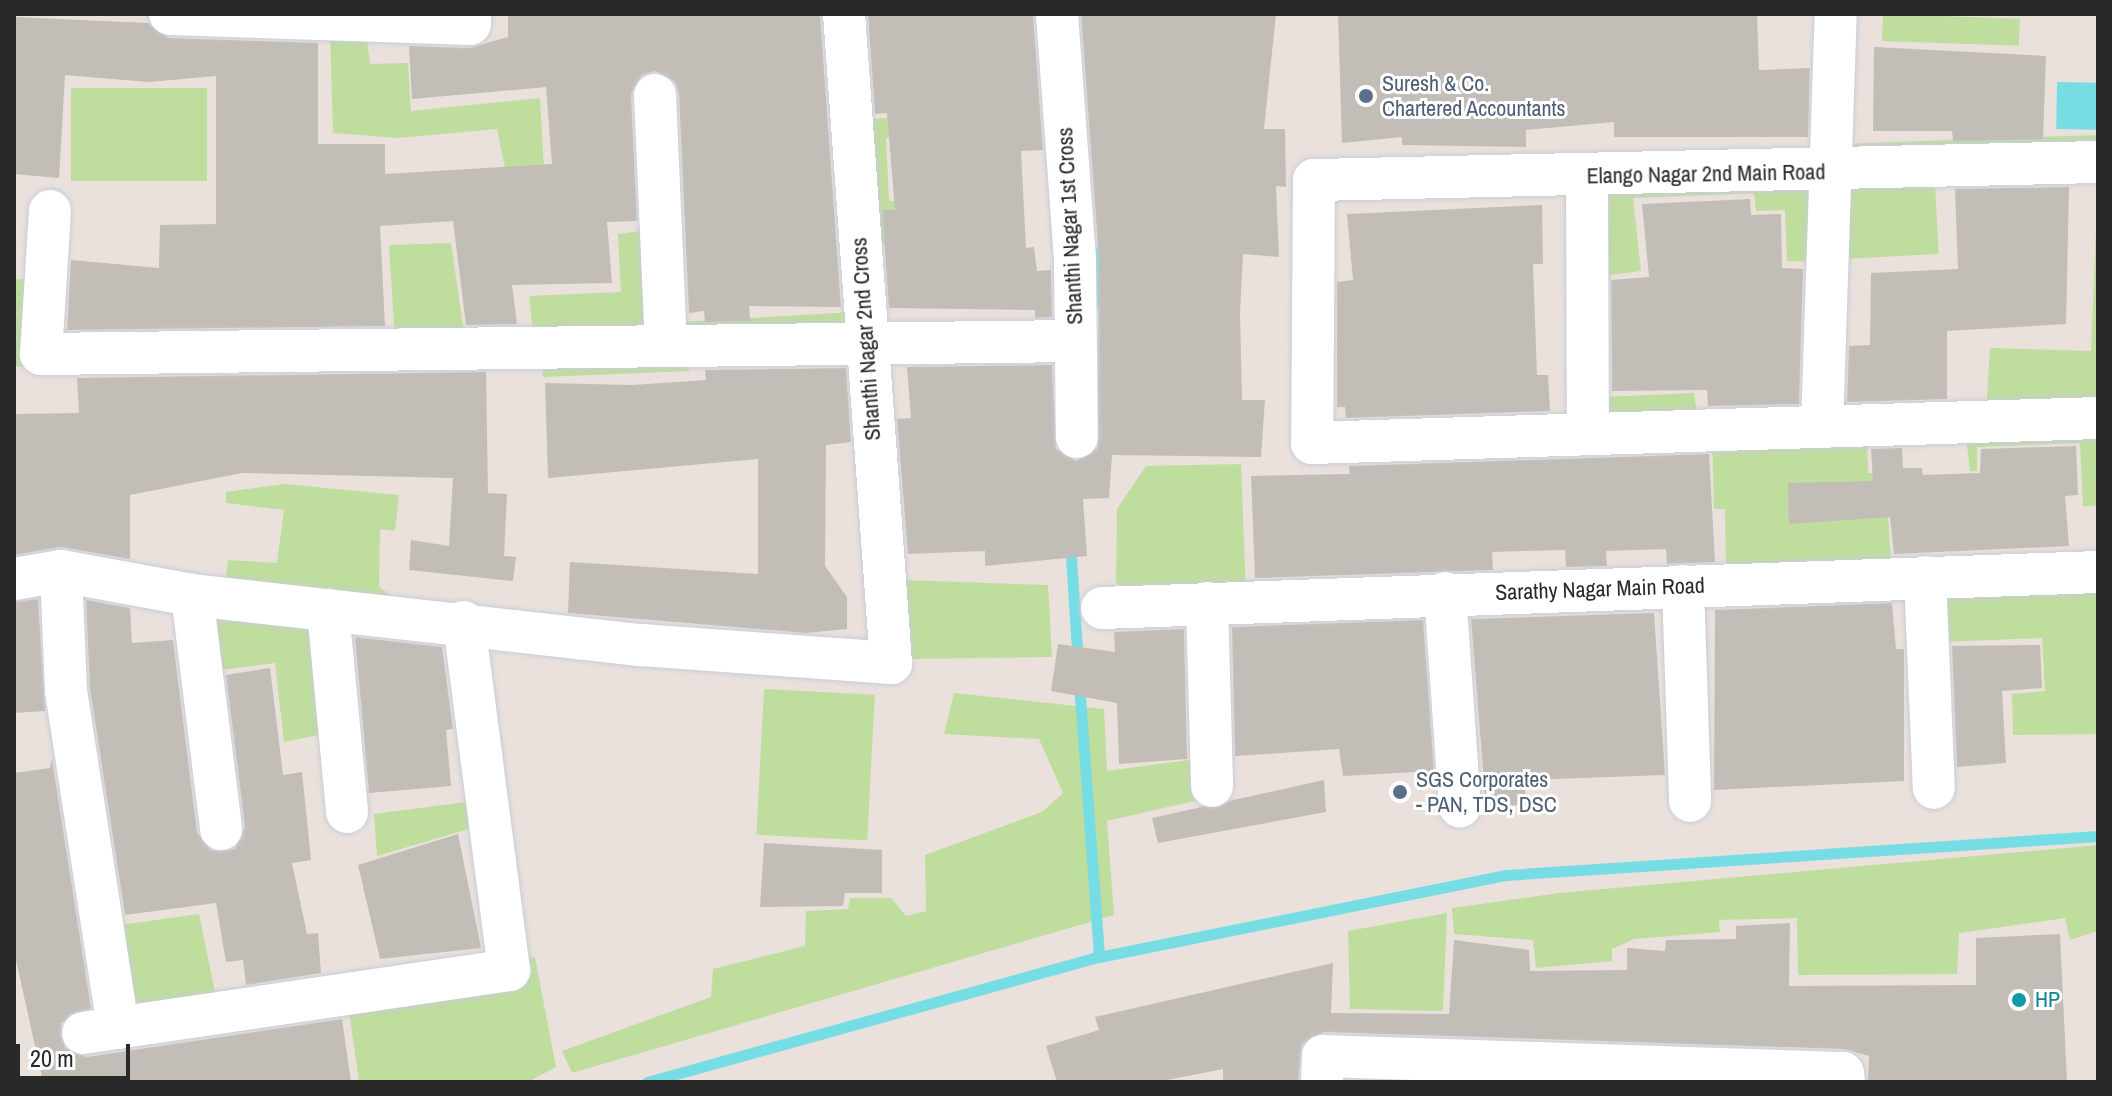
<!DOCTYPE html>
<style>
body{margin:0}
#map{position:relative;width:2112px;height:1096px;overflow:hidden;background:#eae1dc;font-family:"Archivo Narrow",sans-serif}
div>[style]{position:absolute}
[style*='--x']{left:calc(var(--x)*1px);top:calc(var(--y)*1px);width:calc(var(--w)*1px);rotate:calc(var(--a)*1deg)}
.green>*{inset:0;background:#bfdd9d;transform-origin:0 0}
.water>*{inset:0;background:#77dde4;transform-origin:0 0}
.stream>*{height:11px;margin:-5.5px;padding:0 5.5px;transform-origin:5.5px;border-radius:5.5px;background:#77dde4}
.building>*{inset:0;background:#c3bdb7}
.roads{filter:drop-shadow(0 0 2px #c7cdd6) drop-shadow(0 0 2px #c7cdd6)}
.minor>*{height:42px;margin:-21px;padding:0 21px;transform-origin:21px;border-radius:21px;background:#fff}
.dots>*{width:22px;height:22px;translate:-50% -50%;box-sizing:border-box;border:4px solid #fff;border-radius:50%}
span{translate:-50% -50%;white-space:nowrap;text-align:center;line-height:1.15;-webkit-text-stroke:6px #fff;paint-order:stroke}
.service-label{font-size:22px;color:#4e5e75}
.left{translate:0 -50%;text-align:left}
.street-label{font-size:22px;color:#292929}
.culture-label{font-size:22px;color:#0d838f}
.frame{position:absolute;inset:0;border:16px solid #292929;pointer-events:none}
.scale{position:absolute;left:16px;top:1044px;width:114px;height:36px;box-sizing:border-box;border:4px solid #292929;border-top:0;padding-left:10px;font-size:24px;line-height:28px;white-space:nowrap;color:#292929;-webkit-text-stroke:6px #fff;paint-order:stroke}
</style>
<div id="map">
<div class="green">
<i style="left:1883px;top:14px;width:137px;height:27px;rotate:2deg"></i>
<i style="clip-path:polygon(330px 31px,366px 31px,370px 64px,408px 63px,411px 111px,540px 98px,545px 184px,509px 187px,497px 129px,398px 138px,333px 133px)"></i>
<i style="left:71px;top:88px;width:136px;height:93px"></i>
<i style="clip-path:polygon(940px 114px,942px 134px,886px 138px,889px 201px,943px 199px,946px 240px,867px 246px,855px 120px)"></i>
<i style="clip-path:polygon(2098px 135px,2098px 157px,1840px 163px,1843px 144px)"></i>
<i style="clip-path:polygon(1823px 178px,1821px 262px,1787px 261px,1785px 210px,1756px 211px,1754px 193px,1633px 198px,1641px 271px,1602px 276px,1603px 397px,1694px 393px,1698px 421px,1596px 428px,1592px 181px)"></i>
<i style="clip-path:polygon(2098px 180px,2098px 410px,1986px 413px,1990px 348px,2091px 351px)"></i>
<i style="left:1935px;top:183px;width:71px;height:91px;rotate:87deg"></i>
<i style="clip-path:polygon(648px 230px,653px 332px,534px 340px,529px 296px,621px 292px,618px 234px)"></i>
<i style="clip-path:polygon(451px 243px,465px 340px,395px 339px,389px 245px)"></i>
<i style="left:14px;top:279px;width:15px;height:87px;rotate:4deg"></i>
<i style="clip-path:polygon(854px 312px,857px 339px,682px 337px,681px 322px)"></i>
<i style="clip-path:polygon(542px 351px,688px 353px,689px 371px,543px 377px)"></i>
<i style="clip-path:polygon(2098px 422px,2098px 506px,2083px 506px,2080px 443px,1977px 447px,1977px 471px,1970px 471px,1965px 428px)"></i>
<i style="clip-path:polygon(1867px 434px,1868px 473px,1885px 473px,1892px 572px,1726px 574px,1725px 509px,1714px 509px,1712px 435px)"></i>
<i style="clip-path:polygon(1241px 464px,1246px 593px,1132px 598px,1116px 582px,1117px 509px,1146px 466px)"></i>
<i style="clip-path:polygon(284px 484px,399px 495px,395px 531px,380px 529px,379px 587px,389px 594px,387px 605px,225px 586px,228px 560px,277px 563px,284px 510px,226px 503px,226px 492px)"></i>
<i style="clip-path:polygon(902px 580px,1048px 585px,1052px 657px,910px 659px)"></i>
<i style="clip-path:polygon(2098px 584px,2098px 734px,2013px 735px,2012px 694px,2045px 691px,2042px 638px,1942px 642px,1930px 588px)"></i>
<i style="clip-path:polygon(198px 618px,325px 629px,334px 732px,284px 742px,275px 663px,205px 672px)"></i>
<i style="left:764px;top:689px;width:111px;height:146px;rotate:3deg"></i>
<i style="clip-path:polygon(954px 693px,1104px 709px,1107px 771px,1196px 759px,1203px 799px,1107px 821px,1114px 915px,572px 1073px,562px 1051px,711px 997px,713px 969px,805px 946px,806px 911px,848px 909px,850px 898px,891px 898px,906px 916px,926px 911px,925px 855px,1042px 812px,1063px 793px,1039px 739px,944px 734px)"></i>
<i style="clip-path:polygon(466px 802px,469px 829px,377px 856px,374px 814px)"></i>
<i style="clip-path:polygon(2098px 845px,2098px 931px,2070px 940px,2065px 918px,1959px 933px,1957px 974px,1798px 975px,1797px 918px,1719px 920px,1720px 932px,1634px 939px,1612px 949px,1612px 961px,1536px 968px,1533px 940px,1454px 934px,1452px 908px,1559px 893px)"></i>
<i style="clip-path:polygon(1447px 913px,1443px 1011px,1350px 1009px,1348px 931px)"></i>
<i style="clip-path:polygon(199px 914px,216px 997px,134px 1018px,120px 925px)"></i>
<i style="clip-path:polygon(535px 957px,556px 1067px,528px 1082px,359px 1082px,348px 1004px)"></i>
</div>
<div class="water">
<i style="left:2057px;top:82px;width:41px;height:47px;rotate:1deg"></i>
</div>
<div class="stream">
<i style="--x:1095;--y:303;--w:54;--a:-83.7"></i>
<i style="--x:1070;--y:543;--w:119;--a:86.2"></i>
<i style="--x:1079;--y:683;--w:275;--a:85.8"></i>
<i style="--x:647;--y:1082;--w:469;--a:-15.5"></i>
<i style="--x:1099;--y:957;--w:415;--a:-11.4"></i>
<i style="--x:1506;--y:875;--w:593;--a:-3.77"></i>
</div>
<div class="building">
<i style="clip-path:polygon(508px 14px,820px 14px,841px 307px,749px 306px,750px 321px,705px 322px,704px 311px,689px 313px,679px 94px,675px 82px,655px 71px,642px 75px,631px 95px,637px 221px,607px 222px,612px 283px,512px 285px,517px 324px,466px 325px,453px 221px,380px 226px,385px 326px,67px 330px,71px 260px,159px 268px,160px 225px,216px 224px,216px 76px,149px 82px,65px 75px,59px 178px,14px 174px,14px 17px,148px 23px,169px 38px,318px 43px,318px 144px,385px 144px,385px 174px,552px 164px,546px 87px,412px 99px,409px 46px,469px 48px,508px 37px)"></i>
<i style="clip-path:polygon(868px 14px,1033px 14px,1043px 150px,1021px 151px,1026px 248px,1034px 247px,1037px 271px,1051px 270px,1052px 317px,1035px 318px,1035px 310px,889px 308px,882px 210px,895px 210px,887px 113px,875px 114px)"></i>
<i style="clip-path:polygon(1081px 14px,1276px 14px,1264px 129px,1285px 129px,1286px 187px,1276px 186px,1279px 257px,1243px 254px,1240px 313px,1242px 400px,1265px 400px,1261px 457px,1112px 455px,1109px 498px,1083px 499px,1087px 556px,985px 566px,985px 551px,908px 554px,897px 419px,911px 418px,907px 367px,1052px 365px,1056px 449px,1076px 461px,1098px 448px,1099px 260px)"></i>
<i style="clip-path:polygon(1338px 14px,1757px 14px,1759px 70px,1810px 68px,1808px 137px,1614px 137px,1614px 122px,1526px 130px,1526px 147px,1402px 145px,1402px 137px,1342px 143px)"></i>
<i style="clip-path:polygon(1874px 47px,2046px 56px,2043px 139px,1953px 141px,1952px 131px,1873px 131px)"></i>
<i style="clip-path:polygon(2069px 187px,2066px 324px,1947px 331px,1947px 399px,1847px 402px,1849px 346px,1870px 345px,1871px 273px,1958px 269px,1955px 189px)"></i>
<i style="clip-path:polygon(1750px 199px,1751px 215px,1781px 214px,1782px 268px,1803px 269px,1799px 404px,1708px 406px,1707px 390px,1612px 391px,1611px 280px,1649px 277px,1642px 204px)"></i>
<i style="clip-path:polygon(1542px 205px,1543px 264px,1533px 264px,1537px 375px,1548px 375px,1550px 411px,1346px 418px,1345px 407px,1337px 407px,1337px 282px,1353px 280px,1347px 214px)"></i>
<i style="clip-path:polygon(846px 368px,851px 442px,826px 445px,825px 566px,847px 597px,847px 629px,806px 633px,568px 613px,570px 562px,758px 574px,758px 459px,548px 478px,545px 383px,633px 385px,706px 380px,705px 370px)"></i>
<i style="clip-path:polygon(486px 372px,488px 493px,507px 494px,504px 556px,516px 557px,513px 581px,409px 570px,411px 540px,449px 546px,453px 478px,242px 473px,130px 495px,130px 559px,61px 547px,14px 555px,15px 414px,79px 413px,77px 378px)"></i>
<i style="clip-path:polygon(2076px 446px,2078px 495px,2065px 496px,2069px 546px,1894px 554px,1890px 517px,1789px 524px,1788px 483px,1873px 481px,1871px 449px,1902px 448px,1903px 468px,1922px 468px,1923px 475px,1980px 473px,1981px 449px)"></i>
<i style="clip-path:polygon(1709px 454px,1715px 562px,1667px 564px,1666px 549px,1606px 551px,1607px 566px,1566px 567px,1565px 550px,1492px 552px,1493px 570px,1255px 578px,1251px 476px,1350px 474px,1349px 466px)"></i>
<i style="clip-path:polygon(38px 599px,45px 711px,14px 713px,14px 602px)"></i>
<i style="clip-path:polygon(86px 600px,130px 608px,132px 643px,173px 640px,197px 832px,212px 851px,235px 849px,245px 827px,226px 675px,270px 668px,283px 775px,302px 772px,311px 860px,292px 863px,307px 934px,318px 933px,321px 973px,246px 985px,243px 960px,226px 962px,216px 903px,125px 915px,90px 689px)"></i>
<i style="clip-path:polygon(1892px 603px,1896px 649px,1904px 649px,1904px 781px,1714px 790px,1715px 610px)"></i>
<i style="clip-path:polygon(1654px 613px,1665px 775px,1524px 780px,1527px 805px,1486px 806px,1471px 619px)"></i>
<i style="clip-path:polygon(1423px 620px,1434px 771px,1343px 776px,1339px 749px,1235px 756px,1232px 627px)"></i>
<i style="clip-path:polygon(1184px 629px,1187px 759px,1119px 764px,1117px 703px,1051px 691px,1058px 644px,1115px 652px,1114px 632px)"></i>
<i style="clip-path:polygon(355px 637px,442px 647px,453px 729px,446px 730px,451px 786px,369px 793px)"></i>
<i style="clip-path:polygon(2040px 645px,2042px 688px,2002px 691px,2006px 763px,1957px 767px,1952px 646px)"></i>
<i style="clip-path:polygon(52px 759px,91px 1008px,61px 1023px,65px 1048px,87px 1057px,342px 1019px,351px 1082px,43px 1082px,14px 951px,14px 773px,50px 768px)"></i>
<i style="clip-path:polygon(1324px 780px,1326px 812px,1158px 843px,1152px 818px)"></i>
<i style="clip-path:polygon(458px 834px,481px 948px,380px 959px,358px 865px)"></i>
<i style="clip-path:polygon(764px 843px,882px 850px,882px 893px,845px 893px,843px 906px,760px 907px)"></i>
<i style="clip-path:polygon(1790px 923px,1789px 986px,1976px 985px,1976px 938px,2060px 934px,2067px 1082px,1868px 1082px,1869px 1056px,1844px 1049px,1324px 1032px,1302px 1044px,1298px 1082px,1223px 1082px,1223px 1069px,1157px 1082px,1057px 1082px,1046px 1046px,1099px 1030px,1095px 1017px,1333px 963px,1331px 1013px,1449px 1014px,1454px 940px,1529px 950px,1530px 971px,1627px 970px,1627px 948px,1665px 951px,1666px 940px,1736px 939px,1736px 926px)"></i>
</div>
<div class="roads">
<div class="minor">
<i style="--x:170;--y:14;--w:300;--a:1.9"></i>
<i style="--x:470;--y:24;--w:10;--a:-90"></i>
<i style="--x:1057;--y:14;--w:247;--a:85.8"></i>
<i style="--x:1075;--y:260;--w:177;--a:89.4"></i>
<i style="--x:655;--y:95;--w:248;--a:87.5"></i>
<i style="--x:2098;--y:162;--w:784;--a:178.68"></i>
<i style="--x:1314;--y:180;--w:263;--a:90.4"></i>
<i style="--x:1312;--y:443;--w:786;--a:-1.82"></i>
<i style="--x:1587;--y:176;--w:257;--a:89.8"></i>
<i style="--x:50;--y:211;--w:143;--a:93.6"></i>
<i style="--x:41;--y:354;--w:1034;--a:-0.72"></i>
<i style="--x:1822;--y:427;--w:413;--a:-88.1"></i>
<i style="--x:61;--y:571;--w:120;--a:87.6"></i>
<i style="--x:66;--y:691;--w:341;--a:81.2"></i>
<i style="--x:1925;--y:577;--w:211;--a:87.6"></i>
<i style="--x:14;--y:579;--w:48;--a:-9.7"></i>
<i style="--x:61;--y:571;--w:133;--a:10.4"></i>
<i style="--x:192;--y:595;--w:452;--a:6.4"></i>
<i style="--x:641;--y:645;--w:251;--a:4.1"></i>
<i style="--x:891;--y:663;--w:651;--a:-94.14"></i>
<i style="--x:1683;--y:586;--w:215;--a:88.1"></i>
<i style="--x:1445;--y:593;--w:214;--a:86"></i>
<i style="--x:192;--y:595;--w:236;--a:82.9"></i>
<i style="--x:1207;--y:603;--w:183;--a:88.4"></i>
<i style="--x:1102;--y:608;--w:997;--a:-2.07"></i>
<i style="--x:328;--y:610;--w:203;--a:84.6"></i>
<i style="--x:83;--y:1033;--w:431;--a:-8.4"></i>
<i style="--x:509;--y:970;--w:351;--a:-97.4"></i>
<i style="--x:1322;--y:1082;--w:26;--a:-88"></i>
<i style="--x:1323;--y:1056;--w:520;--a:1.87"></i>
<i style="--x:1843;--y:1073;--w:9;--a:84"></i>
</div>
</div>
<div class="dots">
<i style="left:1366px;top:96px;background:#5c6f8a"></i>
<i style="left:1400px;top:792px;background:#5c6f8a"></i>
<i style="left:2019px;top:1000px;background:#0f9aa8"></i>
</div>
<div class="service-label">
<span class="left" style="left:1382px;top:96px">Suresh &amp; Co.<br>Chartered Accountants</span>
<span class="left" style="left:1416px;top:792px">SGS Corporates<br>- PAN, TDS, DSC</span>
</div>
<div class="street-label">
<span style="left:1706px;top:174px;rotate:-1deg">Elango Nagar 2nd Main Road</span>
<span style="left:1070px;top:226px;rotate:-93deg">Shanthi Nagar 1st Cross</span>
<span style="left:866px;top:339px;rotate:-94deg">Shanthi Nagar 2nd Cross</span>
<span style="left:1600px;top:589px;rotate:-2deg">Sarathy Nagar Main Road</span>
</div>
<div class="culture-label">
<span class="left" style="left:2035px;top:1000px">HP</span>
</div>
<div class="frame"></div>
<div class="scale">20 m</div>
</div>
